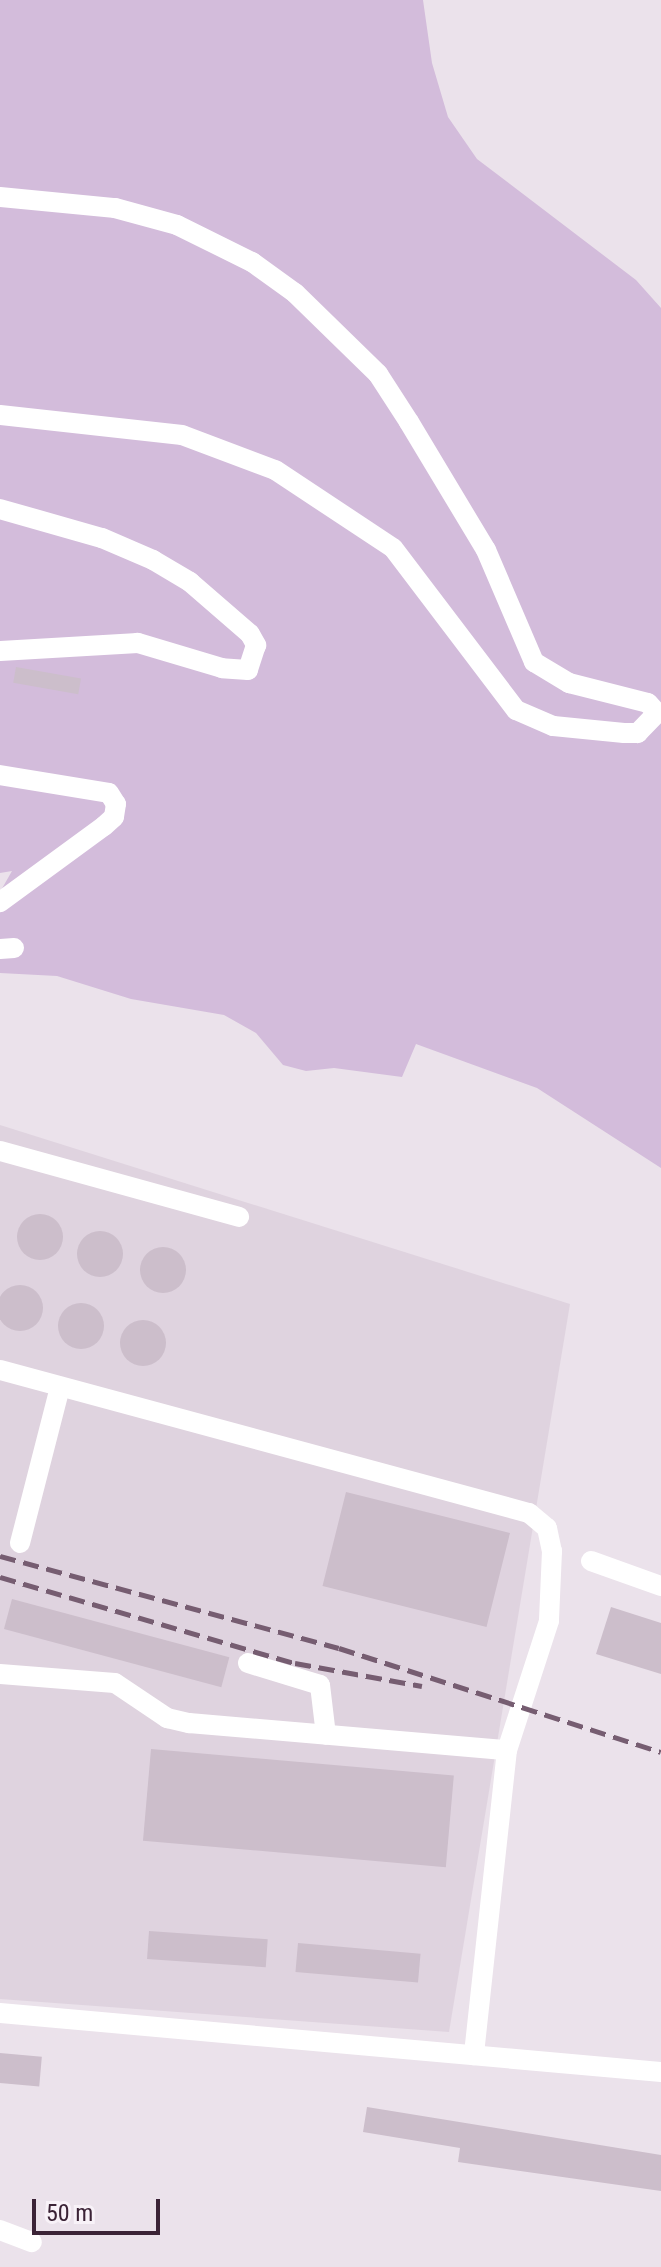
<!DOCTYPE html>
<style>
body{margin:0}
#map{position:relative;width:661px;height:2267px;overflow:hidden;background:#ebe2eb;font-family:"Roboto Condensed",sans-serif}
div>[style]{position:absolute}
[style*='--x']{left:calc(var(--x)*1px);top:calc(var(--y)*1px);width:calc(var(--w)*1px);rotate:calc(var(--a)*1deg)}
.built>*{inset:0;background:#dfd3df}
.green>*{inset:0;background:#d3bcdb}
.building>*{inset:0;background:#ccbecb;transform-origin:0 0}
.round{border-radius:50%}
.minor>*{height:20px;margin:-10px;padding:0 10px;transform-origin:10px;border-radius:10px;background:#fff}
.rail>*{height:5px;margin-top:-2.5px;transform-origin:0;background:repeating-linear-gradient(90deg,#765d71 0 16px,transparent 0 24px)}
span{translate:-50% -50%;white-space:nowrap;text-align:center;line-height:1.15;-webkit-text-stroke:6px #f8f2f8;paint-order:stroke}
.scale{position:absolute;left:32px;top:2199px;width:128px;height:36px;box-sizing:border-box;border:4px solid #3b2336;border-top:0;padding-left:10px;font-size:24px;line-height:28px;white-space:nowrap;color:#3b2336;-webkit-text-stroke:6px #f8f2f8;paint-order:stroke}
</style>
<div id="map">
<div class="built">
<i style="clip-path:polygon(0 1125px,570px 1304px,449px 2032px,0 1999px)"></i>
</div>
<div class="green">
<i style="clip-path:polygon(0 0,423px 0,432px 63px,448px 117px,477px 159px,636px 280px,661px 308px,661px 1168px,537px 1088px,416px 1044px,402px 1077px,334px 1068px,306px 1071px,283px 1065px,256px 1033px,224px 1015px,131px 999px,57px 976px,0 973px,0 892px,12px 871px,0 873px)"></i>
</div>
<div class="building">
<i style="left:16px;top:667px;width:66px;height:16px;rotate:10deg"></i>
<i class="round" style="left:17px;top:1214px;width:46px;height:46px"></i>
<i class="round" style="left:77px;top:1231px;width:46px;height:46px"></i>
<i class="round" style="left:140px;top:1247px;width:46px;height:46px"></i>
<i class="round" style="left:-3px;top:1285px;width:46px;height:46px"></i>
<i class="round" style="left:58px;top:1303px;width:46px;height:46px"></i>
<i class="round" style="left:120px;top:1320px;width:46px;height:46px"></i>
<i style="left:346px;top:1492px;width:169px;height:97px;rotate:14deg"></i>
<i style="left:12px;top:1599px;width:225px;height:31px;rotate:15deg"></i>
<i style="clip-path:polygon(611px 1607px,661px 1623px,661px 1674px,596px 1654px)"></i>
<i style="left:151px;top:1749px;width:304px;height:92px;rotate:5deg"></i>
<i style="left:149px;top:1931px;width:119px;height:28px;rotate:4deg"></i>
<i style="left:298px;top:1943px;width:123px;height:29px;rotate:5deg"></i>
<i style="left:0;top:2053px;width:42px;height:30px;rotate:5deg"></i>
<i style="clip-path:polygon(367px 2107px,661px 2155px,661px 2191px,458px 2162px,460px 2148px,363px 2132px)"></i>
</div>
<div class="minor">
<i style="--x:0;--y:197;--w:116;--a:5.5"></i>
<i style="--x:115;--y:208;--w:64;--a:15.3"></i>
<i style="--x:177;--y:225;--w:84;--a:26.3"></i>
<i style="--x:252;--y:262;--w:53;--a:35.8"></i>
<i style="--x:295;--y:293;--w:116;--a:44.3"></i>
<i style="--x:378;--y:374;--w:57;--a:57.1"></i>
<i style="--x:409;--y:422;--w:149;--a:59"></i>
<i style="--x:486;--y:550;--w:122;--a:66.8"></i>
<i style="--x:534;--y:662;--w:41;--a:31"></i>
<i style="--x:569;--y:683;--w:81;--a:14.2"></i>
<i style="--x:648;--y:703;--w:13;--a:48"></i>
<i style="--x:657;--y:713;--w:28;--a:134"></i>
<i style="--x:638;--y:733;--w:14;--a:180"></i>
<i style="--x:624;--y:733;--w:71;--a:-174.4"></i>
<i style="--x:553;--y:726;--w:40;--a:-156.6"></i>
<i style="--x:516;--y:710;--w:203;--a:-127.2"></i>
<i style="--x:393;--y:548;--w:141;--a:-146.5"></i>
<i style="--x:275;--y:470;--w:99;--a:-159.4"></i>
<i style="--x:182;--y:435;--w:183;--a:-173.7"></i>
<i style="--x:0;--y:509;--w:106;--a:15.9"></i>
<i style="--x:102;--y:538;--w:56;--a:23.3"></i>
<i style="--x:153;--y:560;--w:43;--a:30.7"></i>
<i style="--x:190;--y:582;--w:79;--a:40.9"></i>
<i style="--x:250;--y:634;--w:13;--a:61"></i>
<i style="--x:256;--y:645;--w:26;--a:108"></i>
<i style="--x:248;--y:670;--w:26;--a:-176"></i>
<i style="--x:222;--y:668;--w:88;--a:-163.4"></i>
<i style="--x:138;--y:643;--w:138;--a:176.7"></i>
<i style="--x:0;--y:775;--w:110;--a:9.4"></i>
<i style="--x:109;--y:793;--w:13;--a:58"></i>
<i style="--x:116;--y:804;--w:13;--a:99"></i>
<i style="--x:114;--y:817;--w:13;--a:138"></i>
<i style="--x:104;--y:826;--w:129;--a:143.8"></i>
<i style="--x:0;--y:949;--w:14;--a:-4"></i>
<i style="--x:0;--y:1151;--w:248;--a:15.4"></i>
<i style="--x:0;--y:1370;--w:548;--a:15.13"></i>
<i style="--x:529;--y:1513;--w:23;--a:40"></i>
<i style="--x:547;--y:1528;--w:24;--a:78"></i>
<i style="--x:552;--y:1551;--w:70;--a:92.5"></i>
<i style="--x:549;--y:1621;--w:136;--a:108"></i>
<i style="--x:507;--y:1750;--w:307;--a:96.2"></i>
<i style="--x:20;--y:1543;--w:161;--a:-75.6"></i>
<i style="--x:591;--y:1561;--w:74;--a:19.7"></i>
<i style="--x:248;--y:1663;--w:75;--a:17"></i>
<i style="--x:320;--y:1685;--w:50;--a:83.2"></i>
<i style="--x:0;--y:1674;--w:115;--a:4.5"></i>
<i style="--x:115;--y:1683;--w:63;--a:33.9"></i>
<i style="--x:167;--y:1718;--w:23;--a:13"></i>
<i style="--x:189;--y:1723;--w:319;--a:4.9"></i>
<i style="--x:0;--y:2013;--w:664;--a:5.1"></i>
<i style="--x:0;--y:2230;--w:34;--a:21"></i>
</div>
<div class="rail">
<i style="--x:0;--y:1556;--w:351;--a:15.2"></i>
<i style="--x:339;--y:1648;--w:338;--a:17.9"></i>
<i style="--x:0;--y:1577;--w:307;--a:16.3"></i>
<i style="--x:295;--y:1663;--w:129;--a:10.3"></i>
</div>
<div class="scale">50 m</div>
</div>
